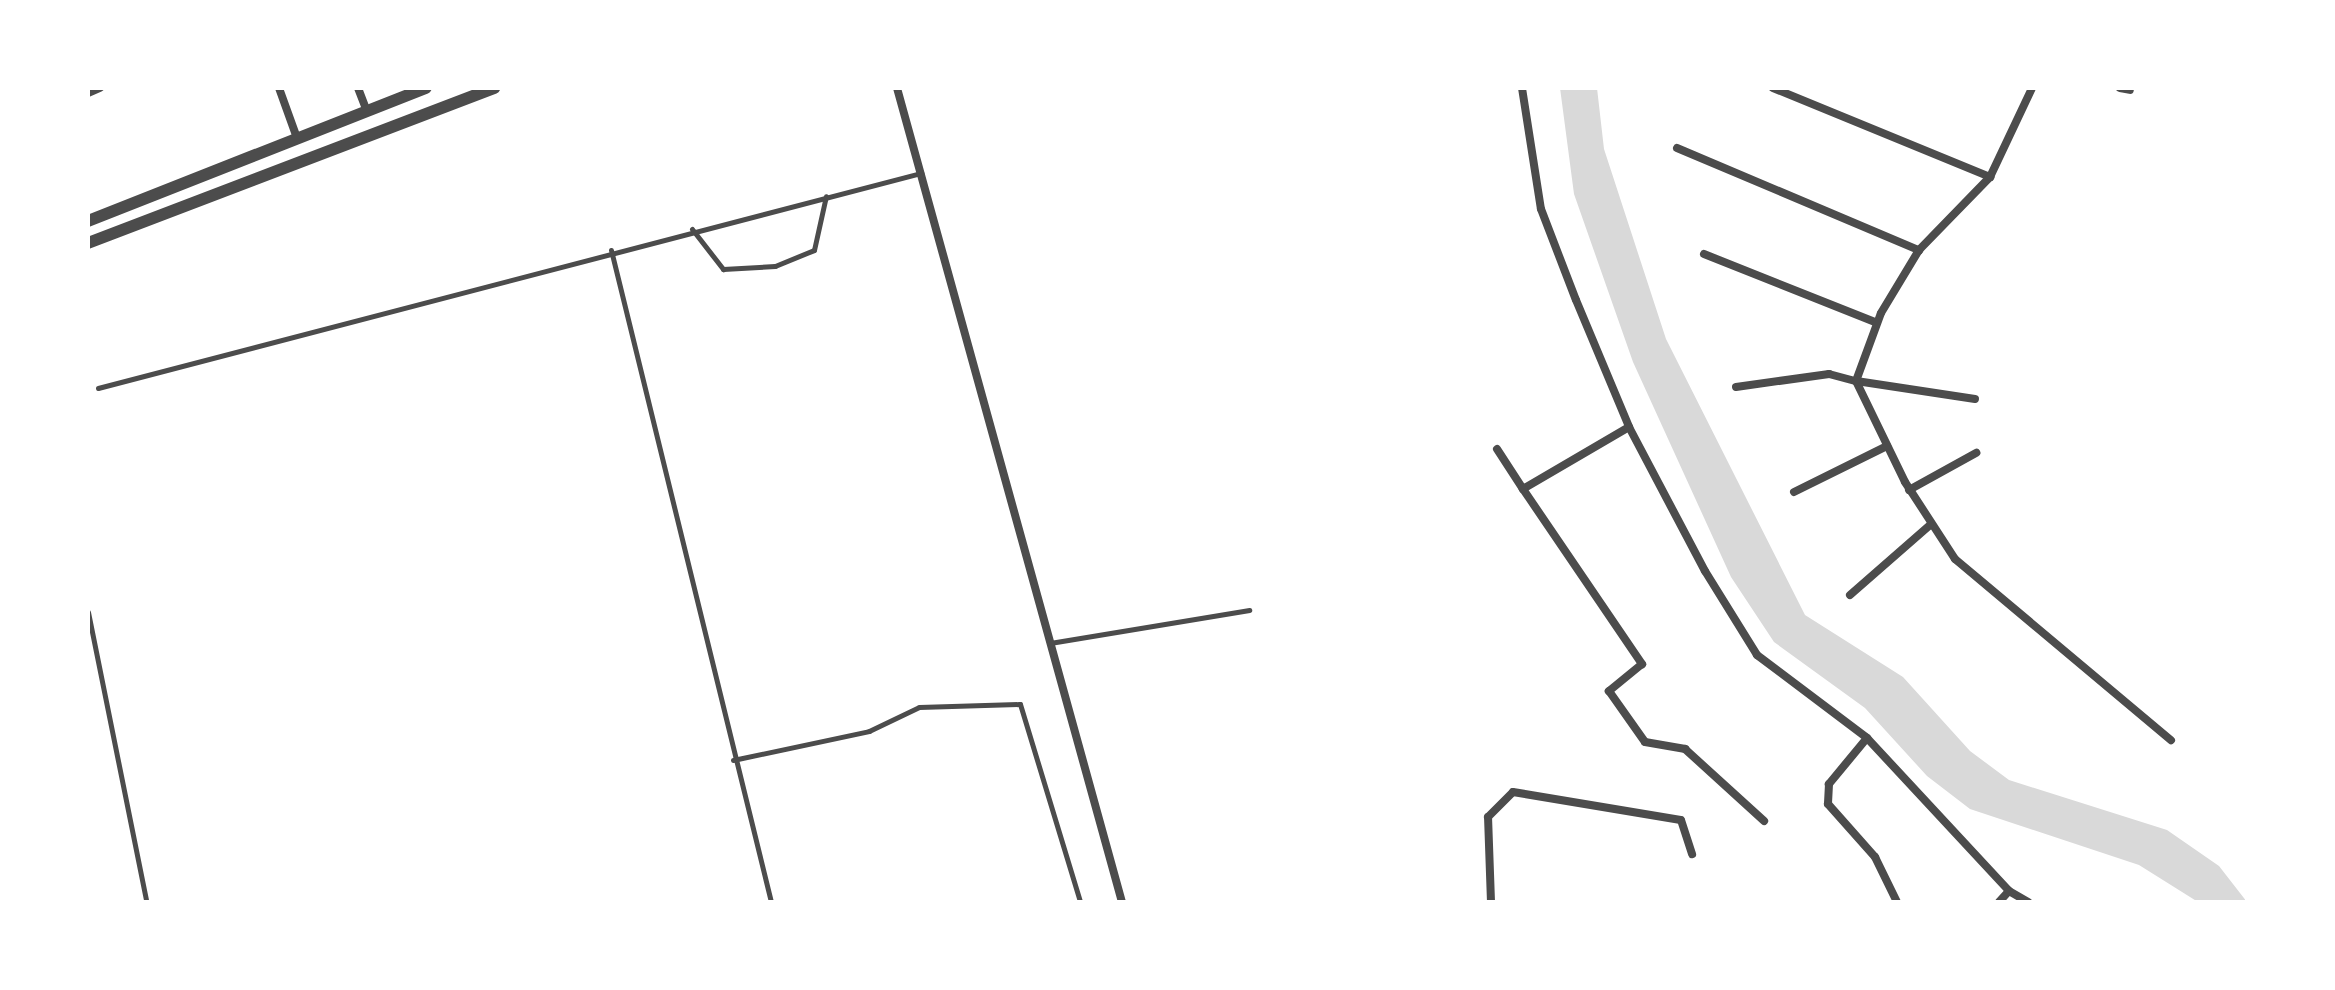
<!DOCTYPE html>
<style>
body{margin:0}
#map{position:relative;width:2335px;height:990px;overflow:hidden;background:#fff;font-family:"Work Sans",sans-serif}
div>[style]{position:absolute}
[style*='--x']{left:calc(var(--x)*1px);top:calc(var(--y)*1px);width:calc(var(--w)*1px);rotate:calc(var(--a)*1deg)}
.water>*{inset:0;background:#d9d9d9}
.service>*{height:5px;margin:-2.5px;padding:0 2.5px;transform-origin:2.5px;border-radius:2.5px;background:#4c4c4c}
.minor>*{height:8px;margin:-4px;padding:0 4px;transform-origin:4px;border-radius:4px;background:#4c4c4c}
.tertiary>*{height:12px;margin:-6px;padding:0 6px;transform-origin:6px;border-radius:6px;background:#4c4c4c}
span{translate:-50% -50%;white-space:nowrap;text-align:center;line-height:1.15;-webkit-text-stroke:6px #fff;paint-order:stroke}
.frame{position:absolute;inset:0;border:90px solid #fff;pointer-events:none}
</style>
<div id="map">
<div class="water">
<i style="clip-path:polygon(1560px 88px,1597px 88px,1604px 149px,1666px 339px,1805px 615px,1903px 677px,1970px 751px,2009px 780px,2167px 830px,2219px 866px,2247px 902px,2198px 902px,2139px 865px,1970px 809px,1927px 776px,1865px 708px,1774px 642px,1731px 577px,1633px 362px,1574px 194px)"></i>
</div>
<div class="service">
<i style="--x:692;--y:229;--w:51;--a:52.2"></i>
<i style="--x:723;--y:269;--w:52;--a:-3.3"></i>
<i style="--x:775;--y:266;--w:42;--a:-22.3"></i>
<i style="--x:814;--y:250;--w:55;--a:-77.5"></i>
<i style="--x:611;--y:250;--w:671;--a:76.21"></i>
<i style="--x:98;--y:388;--w:851;--a:-14.64"></i>
<i style="--x:88;--y:612;--w:293;--a:78.6"></i>
<i style="--x:1050;--y:643;--w:202;--a:-9.4"></i>
<i style="--x:733;--y:760;--w:139;--a:-12"></i>
<i style="--x:869;--y:731;--w:55;--a:-25.6"></i>
<i style="--x:919;--y:707;--w:101;--a:-1.7"></i>
<i style="--x:1020;--y:704;--w:207;--a:73.1"></i>
</div>
<div class="minor">
<i style="--x:279;--y:88;--w:53;--a:70.2"></i>
<i style="--x:358;--y:88;--w:25;--a:69"></i>
<i style="--x:897;--y:88;--w:845;--a:74.55"></i>
<i style="--x:1522;--y:88;--w:122;--a:81.1"></i>
<i style="--x:1541;--y:209;--w:97;--a:69"></i>
<i style="--x:1576;--y:300;--w:138;--a:67.3"></i>
<i style="--x:1629;--y:427;--w:163;--a:62.2"></i>
<i style="--x:1705;--y:571;--w:99;--a:58.2"></i>
<i style="--x:1757;--y:655;--w:138;--a:37"></i>
<i style="--x:1867;--y:738;--w:209;--a:47.1"></i>
<i style="--x:1773;--y:88;--w:235;--a:22.3"></i>
<i style="--x:2120;--y:88;--w:10;--a:11"></i>
<i style="--x:88;--y:93;--w:13;--a:-23"></i>
<i style="--x:1677;--y:148;--w:263;--a:22.9"></i>
<i style="--x:1704;--y:254;--w:186;--a:21.7"></i>
<i style="--x:1736;--y:387;--w:94;--a:-8"></i>
<i style="--x:1829;--y:374;--w:28;--a:15"></i>
<i style="--x:1856;--y:381;--w:112;--a:64.1"></i>
<i style="--x:1905;--y:482;--w:92;--a:57"></i>
<i style="--x:1955;--y:559;--w:282;--a:40"></i>
<i style="--x:1975;--y:399;--w:120;--a:-171.4"></i>
<i style="--x:1856;--y:381;--w:72;--a:-69.8"></i>
<i style="--x:1881;--y:313;--w:74;--a:-58.9"></i>
<i style="--x:1919;--y:250;--w:102;--a:-45.8"></i>
<i style="--x:1990;--y:177;--w:98;--a:-64.7"></i>
<i style="--x:1629;--y:427;--w:123;--a:149.7"></i>
<i style="--x:1523;--y:489;--w:212;--a:55.8"></i>
<i style="--x:1642;--y:664;--w:43;--a:140.7"></i>
<i style="--x:1609;--y:691;--w:62;--a:54.8"></i>
<i style="--x:1645;--y:742;--w:41;--a:9.9"></i>
<i style="--x:1685;--y:749;--w:107;--a:42.3"></i>
<i style="--x:1497;--y:449;--w:48;--a:57"></i>
<i style="--x:1909;--y:490;--w:77;--a:-28.9"></i>
<i style="--x:1794;--y:492;--w:104;--a:-26.3"></i>
<i style="--x:1850;--y:595;--w:106;--a:-41.2"></i>
<i style="--x:1867;--y:738;--w:60;--a:129.6"></i>
<i style="--x:1829;--y:784;--w:20;--a:93"></i>
<i style="--x:1828;--y:804;--w:71;--a:48.4"></i>
<i style="--x:1875;--y:857;--w:50;--a:63.9"></i>
<i style="--x:1491;--y:902;--w:85;--a:-92"></i>
<i style="--x:1488;--y:817;--w:35;--a:-45"></i>
<i style="--x:1513;--y:792;--w:170;--a:9.5"></i>
<i style="--x:1681;--y:820;--w:36;--a:72"></i>
<i style="--x:1999;--y:902;--w:15;--a:-48"></i>
<i style="--x:2009;--y:891;--w:22;--a:30"></i>
</div>
<div class="tertiary">
<i style="--x:88;--y:221;--w:363;--a:-21.5"></i>
<i style="--x:88;--y:243;--w:435;--a:-20.9"></i>
</div>
<div class="frame"></div>
</div>
